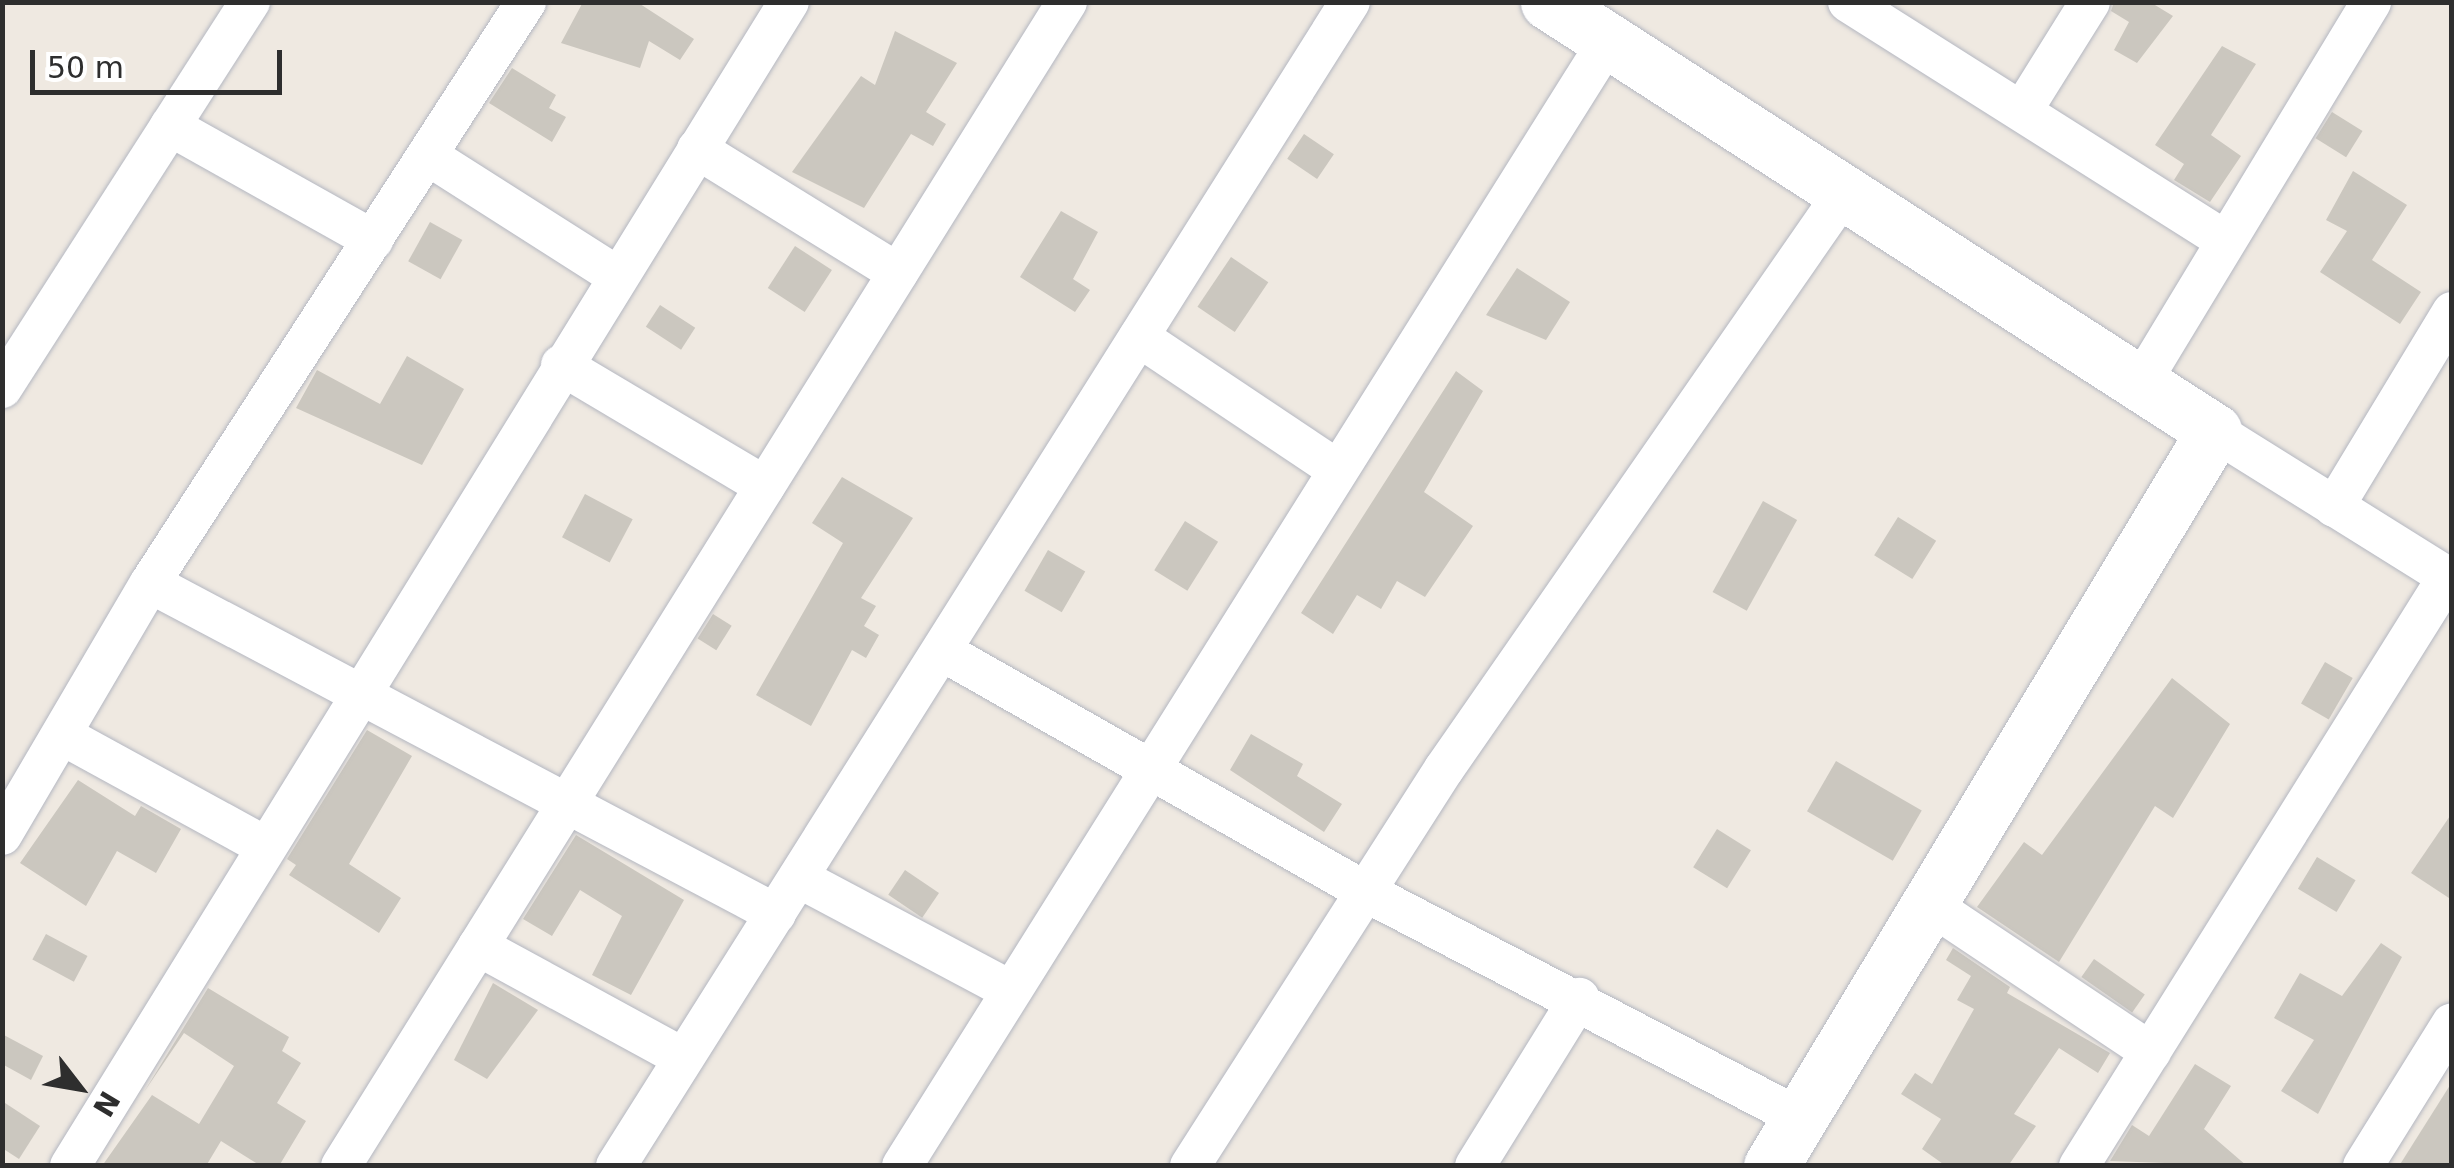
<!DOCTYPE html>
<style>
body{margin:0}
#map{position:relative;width:2454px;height:1168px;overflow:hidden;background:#efe9e1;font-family:"DejaVu Sans",sans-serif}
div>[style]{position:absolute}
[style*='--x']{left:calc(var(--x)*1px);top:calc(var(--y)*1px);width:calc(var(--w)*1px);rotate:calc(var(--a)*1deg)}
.building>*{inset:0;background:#cbc7bf;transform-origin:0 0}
.roads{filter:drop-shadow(0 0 2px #b4b7c1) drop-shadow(0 0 2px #b4b7c1)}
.street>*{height:40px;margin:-20px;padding:0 20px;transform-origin:20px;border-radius:20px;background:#fff}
.secondary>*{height:55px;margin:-27.5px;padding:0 27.5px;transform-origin:27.5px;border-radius:27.5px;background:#fff}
span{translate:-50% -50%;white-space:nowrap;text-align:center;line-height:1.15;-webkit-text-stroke:9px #fff;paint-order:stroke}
.frame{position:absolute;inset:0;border:5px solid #2e2e2e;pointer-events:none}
.north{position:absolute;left:30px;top:1038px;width:100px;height:100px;-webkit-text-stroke:8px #fff;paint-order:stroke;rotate:121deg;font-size:28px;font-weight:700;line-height:40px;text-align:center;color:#2e2e2e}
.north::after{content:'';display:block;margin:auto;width:35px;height:45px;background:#2e2e2e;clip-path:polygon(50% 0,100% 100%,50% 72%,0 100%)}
.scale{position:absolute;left:30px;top:50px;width:252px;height:45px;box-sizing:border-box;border:5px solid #2e2e2e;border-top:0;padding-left:12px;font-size:30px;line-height:35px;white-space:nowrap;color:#2e2e2e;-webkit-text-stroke:8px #fff;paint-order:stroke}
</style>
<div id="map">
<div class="building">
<i style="clip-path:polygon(583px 2px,637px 2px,694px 39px,680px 60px,649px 41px,640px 68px,561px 43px)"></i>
<i style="clip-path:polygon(2114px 2px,2150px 2px,2173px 16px,2137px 63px,2114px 50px,2129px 22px,2111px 11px)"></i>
<i style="clip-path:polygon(895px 31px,957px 63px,926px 112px,946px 124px,933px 146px,911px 134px,864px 208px,792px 172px,861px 76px,875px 85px)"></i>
<i style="clip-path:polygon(2222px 46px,2256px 64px,2211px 135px,2241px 156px,2210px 202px,2174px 180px,2184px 164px,2155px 145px)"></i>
<i style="clip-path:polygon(512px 68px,556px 95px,549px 108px,566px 117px,552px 142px,489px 103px)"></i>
<i style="left:2332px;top:112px;width:36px;height:31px;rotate:32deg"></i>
<i style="left:1304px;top:134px;width:36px;height:30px;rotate:34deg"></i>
<i style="clip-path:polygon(2353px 171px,2407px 205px,2372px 260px,2421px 292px,2400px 324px,2320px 272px,2347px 231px,2326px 220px)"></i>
<i style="clip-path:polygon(1061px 211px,1098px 232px,1073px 279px,1090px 290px,1075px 312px,1020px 277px)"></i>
<i style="left:430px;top:222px;width:37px;height:45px;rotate:29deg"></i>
<i style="left:795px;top:246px;width:44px;height:50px;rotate:33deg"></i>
<i style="left:1231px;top:257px;width:45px;height:60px;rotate:34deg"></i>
<i style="clip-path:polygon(1517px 268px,1570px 302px,1546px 340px,1486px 315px)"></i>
<i style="left:660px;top:305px;width:42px;height:26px;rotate:33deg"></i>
<i style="clip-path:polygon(407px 356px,464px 389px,422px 465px,296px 408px,317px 370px,380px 404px)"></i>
<i style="clip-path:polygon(1456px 371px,1483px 391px,1424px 492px,1473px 526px,1425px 597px,1397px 581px,1381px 609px,1357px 595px,1333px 634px,1301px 613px)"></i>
<i style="clip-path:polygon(842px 477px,913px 518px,861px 598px,876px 606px,864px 626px,879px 635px,866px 658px,852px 650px,811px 726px,756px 695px,843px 543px,812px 523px)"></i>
<i style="left:585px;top:494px;width:54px;height:49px;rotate:28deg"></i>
<i style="left:1763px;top:501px;width:39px;height:104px;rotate:29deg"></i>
<i style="left:1898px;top:517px;width:45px;height:45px;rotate:32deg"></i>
<i style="left:1185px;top:521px;width:39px;height:58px;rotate:32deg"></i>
<i style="left:1048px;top:550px;width:43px;height:47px;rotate:30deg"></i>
<i style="left:713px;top:614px;width:22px;height:29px;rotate:32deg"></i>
<i style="left:2325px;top:662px;width:32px;height:48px;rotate:30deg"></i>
<i style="clip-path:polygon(2172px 678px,2230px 724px,2173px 818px,2155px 806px,2059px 962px,1977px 907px,2024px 842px,2042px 855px)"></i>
<i style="clip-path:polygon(367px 730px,412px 756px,349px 864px,401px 898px,379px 933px,289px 875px,296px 865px,287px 859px)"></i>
<i style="clip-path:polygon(1251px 734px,1303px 764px,1297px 776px,1342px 804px,1324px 832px,1230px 770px)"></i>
<i style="left:1836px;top:761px;width:99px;height:58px;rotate:30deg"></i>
<i style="clip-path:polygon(78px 780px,135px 816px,141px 806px,181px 829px,156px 873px,117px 851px,86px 906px,20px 863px)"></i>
<i style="clip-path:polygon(2452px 813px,2452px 900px,2411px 873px)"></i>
<i style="left:1717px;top:829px;width:40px;height:45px;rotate:32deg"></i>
<i style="clip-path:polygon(576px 835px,684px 900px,631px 995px,592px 975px,622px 916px,580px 890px,552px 936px,523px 919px)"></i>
<i style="left:2317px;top:857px;width:45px;height:37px;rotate:31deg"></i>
<i style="left:905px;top:870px;width:41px;height:30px;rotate:34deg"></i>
<i style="left:46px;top:934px;width:47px;height:29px;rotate:28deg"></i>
<i style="clip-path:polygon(2381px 943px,2402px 957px,2318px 1114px,2281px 1091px,2314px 1040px,2274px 1018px,2300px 973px,2342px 996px)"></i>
<i style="clip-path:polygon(1953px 948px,2010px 987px,2007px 993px,2110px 1053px,2098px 1073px,2059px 1048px,2014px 1114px,2036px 1126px,2008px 1166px,1946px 1166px,1922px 1149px,1941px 1119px,1901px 1094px,1915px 1073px,1932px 1084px,1974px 1009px,1957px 1000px,1971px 976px,1946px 960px)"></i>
<i style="left:2094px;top:959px;width:62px;height:22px;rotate:35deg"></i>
<i style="clip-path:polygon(493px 983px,538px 1010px,487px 1079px,454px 1060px)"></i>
<i style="clip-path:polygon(208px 988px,289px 1037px,282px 1051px,301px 1063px,277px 1103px,306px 1121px,279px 1166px,261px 1166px,221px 1141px,206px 1166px,102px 1166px,152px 1095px,199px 1124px,234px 1066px,184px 1033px,144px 1092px)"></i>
<i style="clip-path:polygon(2px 1034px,43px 1056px,31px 1080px,2px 1064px)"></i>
<i style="clip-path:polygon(2195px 1064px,2231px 1086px,2204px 1129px,2247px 1166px,2110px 1161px,2132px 1125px,2149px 1136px)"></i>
<i style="clip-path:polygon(2452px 1082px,2452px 1166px,2399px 1166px)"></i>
<i style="clip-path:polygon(2px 1101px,40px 1126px,19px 1159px,2px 1148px)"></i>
</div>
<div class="roads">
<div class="street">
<i style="--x:1848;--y:2;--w:446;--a:32.3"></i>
<i style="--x:2022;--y:111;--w:128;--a:-58"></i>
<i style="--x:170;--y:126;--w:233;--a:29.3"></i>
<i style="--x:697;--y:149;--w:236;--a:31.7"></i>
<i style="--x:427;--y:155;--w:225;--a:32.5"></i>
<i style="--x:1139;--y:337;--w:237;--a:33.8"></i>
<i style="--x:561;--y:365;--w:237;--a:30.7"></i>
<i style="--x:2140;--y:384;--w:446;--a:-58.8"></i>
<i style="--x:2;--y:388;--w:459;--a:-57.3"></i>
<i style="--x:2214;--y:431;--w:281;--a:32"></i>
<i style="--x:2334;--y:507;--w:228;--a:-58.8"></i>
<i style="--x:150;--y:583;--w:708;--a:27.87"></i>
<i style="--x:942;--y:651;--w:485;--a:29.6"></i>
<i style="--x:1364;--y:891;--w:492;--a:27.5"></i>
<i style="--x:62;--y:735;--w:229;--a:28.7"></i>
<i style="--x:2;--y:835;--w:292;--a:-59.6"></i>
<i style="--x:150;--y:583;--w:692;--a:-57.09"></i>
<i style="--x:799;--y:878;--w:239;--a:28"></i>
<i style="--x:1932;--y:906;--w:263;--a:33.7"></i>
<i style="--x:478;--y:946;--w:234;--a:28.6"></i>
<i style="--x:70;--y:1166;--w:1368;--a:-58.3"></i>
<i style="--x:341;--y:1166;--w:1372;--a:-58.05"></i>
<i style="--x:616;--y:1166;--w:1376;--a:-57.77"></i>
<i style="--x:902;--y:1166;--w:1328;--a:-57.89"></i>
<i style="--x:1190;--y:1166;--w:471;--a:-57.4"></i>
<i style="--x:1444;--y:769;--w:700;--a:-55.24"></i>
<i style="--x:1475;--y:1166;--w:198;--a:-58.2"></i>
<i style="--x:2079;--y:1166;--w:694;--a:-57.96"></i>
<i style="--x:2363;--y:1166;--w:168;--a:-58.1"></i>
</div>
<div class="secondary">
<i style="--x:1548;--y:2;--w:792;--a:32.79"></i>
<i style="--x:2214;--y:431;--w:858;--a:121.08"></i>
</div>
</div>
<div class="frame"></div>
<div class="north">N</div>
<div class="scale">50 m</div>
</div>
